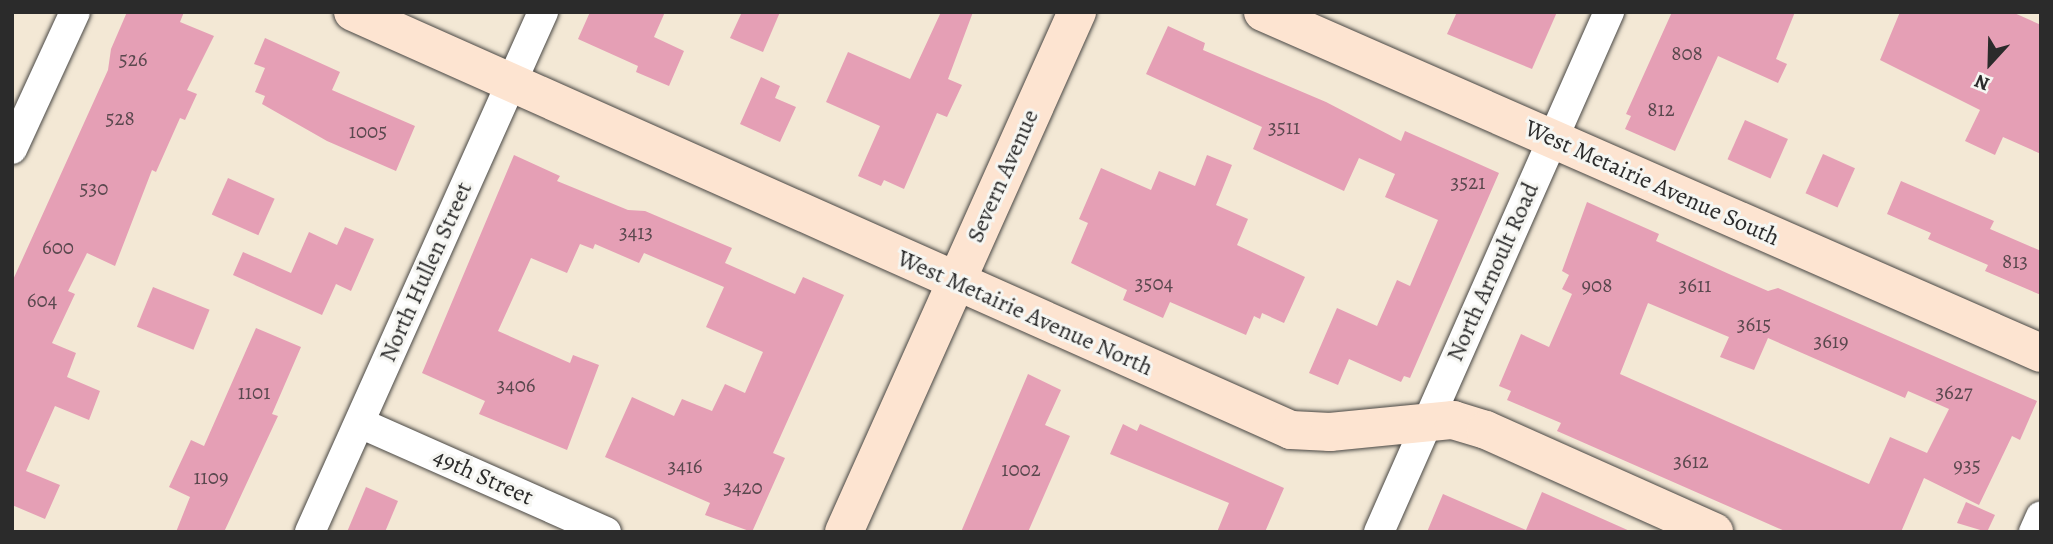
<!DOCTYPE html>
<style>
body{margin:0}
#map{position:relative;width:2053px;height:544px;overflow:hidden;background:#f3e8d5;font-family:Alegreya,serif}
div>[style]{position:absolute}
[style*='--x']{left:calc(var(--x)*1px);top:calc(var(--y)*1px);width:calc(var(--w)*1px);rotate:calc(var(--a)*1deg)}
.building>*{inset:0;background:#e59fb5;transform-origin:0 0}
.roads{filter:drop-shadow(0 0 2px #494744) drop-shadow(0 0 2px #494744)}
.street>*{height:30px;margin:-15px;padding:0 15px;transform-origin:15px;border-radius:15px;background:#fff}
.secondary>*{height:38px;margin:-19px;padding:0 19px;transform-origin:19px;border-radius:19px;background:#fde4d1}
span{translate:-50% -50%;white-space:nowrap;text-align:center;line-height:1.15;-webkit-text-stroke:6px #f6f6f2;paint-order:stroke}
.number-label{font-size:21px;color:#5a484e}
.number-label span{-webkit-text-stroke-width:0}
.street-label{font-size:24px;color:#2b2b2b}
.frame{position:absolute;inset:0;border:14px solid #2b2b2b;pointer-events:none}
.north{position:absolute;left:1955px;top:28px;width:70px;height:70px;-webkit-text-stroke:5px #f6f6f2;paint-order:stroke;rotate:202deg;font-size:19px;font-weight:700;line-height:28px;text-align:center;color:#2b2b2b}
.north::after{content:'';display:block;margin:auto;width:24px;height:32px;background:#2b2b2b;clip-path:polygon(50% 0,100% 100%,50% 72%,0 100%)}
</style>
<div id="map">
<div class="building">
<i style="clip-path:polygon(127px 12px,184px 12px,180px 22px,214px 36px,187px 90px,197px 94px,185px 120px,180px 118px,156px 172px,152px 170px,115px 266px,87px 253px,68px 291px,75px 294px,52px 343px,76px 353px,67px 377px,100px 391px,89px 420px,55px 406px,26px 471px,60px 485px,45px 519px,12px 505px,12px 282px,108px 70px,111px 49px)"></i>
<i style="clip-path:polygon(590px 12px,665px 12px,654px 37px,684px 51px,669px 86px,636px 72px,638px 66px,578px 39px)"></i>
<i style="clip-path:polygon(742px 12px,780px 12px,763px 52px,730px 38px)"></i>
<i style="clip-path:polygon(941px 12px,973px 12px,948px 79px,962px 85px,947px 117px,937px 113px,904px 189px,884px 180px,881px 186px,858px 176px,880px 126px,826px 102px,848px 52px,910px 79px)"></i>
<i style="clip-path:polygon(1457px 12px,1557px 12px,1532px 69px,1447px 34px)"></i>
<i style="clip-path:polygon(1672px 12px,1795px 12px,1776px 59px,1787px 64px,1778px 83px,1718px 56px,1675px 151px,1625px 129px,1631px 116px,1626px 114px)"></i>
<i style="clip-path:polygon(1900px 12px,2012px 12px,2041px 25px,2041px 154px,2003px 137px,1995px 155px,1965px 141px,1980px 110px,1880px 60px)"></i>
<i style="clip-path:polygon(1168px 26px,1205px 43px,1203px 50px,1326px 102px,1401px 141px,1405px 131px,1499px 173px,1410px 378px,1404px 376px,1401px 382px,1349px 359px,1338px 385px,1309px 373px,1337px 308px,1377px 326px,1397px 280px,1410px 286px,1438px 220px,1385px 197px,1395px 174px,1359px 158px,1344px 191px,1253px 149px,1262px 127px,1146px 74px)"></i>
<i style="clip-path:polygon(265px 38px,340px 72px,332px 90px,415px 126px,396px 171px,327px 141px,262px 104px,265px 96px,255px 92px,265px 68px,254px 64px)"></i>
<i style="clip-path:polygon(761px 77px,780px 86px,775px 98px,796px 107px,780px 142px,740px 124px)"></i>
<i style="left:1745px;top:120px;width:47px;height:43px;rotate:24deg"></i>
<i style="left:1823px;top:154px;width:35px;height:43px;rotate:24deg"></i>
<i style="clip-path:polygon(514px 155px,560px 176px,557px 181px,628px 210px,645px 211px,732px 248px,725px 263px,795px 294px,803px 277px,844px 295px,773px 453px,785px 458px,752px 532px,705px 515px,710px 503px,605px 457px,632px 397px,674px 416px,682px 399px,712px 411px,725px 384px,745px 393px,763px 352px,706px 327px,724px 287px,644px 253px,639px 263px,595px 244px,593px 249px,580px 244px,567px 273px,531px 258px,498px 331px,570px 363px,573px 355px,599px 365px,567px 450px,479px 414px,485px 401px,422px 373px)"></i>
<i style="clip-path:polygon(1207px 155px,1232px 165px,1216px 205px,1248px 219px,1237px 245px,1305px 277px,1284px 323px,1262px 313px,1260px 319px,1254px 316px,1246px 335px,1170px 302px,1163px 318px,1123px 300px,1127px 290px,1071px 263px,1088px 223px,1079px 219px,1101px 168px,1151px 190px,1159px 171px,1195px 186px)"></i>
<i style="left:228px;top:178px;width:51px;height:40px;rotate:24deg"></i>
<i style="clip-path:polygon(1901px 181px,1994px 221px,1990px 229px,2041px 251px,2041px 295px,1985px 271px,1988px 265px,1928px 239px,1931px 233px,1887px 214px)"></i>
<i style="clip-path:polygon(evenodd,1587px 202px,1659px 234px,1656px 241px,1729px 274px,1768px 291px,1778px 288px,2037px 401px,2020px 440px,2012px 436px,1979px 505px,1924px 478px,1901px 532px,1787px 532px,1557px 431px,1561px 423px,1507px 400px,1511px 391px,1499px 386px,1521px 334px,1549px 347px,1572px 294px,1562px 289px,1569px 275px,1562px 271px,1587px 202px,1648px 303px,1729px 337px,1720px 357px,1754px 370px,1768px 338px,1905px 398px,1908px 391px,1949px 409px,1927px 453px,1890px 437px,1869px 484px,1620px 374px,1648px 303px)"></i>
<i style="clip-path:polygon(345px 227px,374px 239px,351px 291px,336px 284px,322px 315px,233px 275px,243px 252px,291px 273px,309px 232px,337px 245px)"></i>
<i style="left:153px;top:287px;width:61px;height:43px;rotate:22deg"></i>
<i style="clip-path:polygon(256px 328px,301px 347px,272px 414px,278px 416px,224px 532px,176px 532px,190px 497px,169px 487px,191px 440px,204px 446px)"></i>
<i style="clip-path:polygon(1028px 374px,1061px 390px,1045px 425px,1070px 436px,1028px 532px,961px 532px)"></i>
<i style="clip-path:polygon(1123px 424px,1137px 431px,1140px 424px,1284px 488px,1265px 532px,1217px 532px,1229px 503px,1110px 454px)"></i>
<i style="clip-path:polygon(366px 487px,398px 501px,385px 532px,347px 532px)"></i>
<i style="clip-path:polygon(1542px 492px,1632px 532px,1427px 532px,1443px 494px,1526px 530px)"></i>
<i style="clip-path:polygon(1966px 502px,1995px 515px,1987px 532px,1957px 523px)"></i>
</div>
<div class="roads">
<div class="street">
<i style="--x:12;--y:149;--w:151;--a:-65.3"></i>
<i style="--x:360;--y:423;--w:269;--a:23.9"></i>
<i style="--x:310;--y:532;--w:570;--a:-65.86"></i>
<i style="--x:1379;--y:532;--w:569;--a:-66.14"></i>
<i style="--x:2034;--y:532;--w:17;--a:-66"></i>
</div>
<div class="secondary">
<i style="--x:353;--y:12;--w:1027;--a:24.02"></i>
<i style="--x:1291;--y:430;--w:39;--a:3"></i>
<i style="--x:1330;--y:432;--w:124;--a:-5.6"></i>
<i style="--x:1453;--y:420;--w:34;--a:17"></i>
<i style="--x:1486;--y:430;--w:250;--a:24.1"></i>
<i style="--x:1263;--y:12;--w:849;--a:23.67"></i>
<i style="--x:844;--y:532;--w:570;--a:-65.86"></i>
</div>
</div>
<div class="number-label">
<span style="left:1687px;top:53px">808</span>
<span style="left:133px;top:59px">526</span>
<span style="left:1661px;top:109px">812</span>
<span style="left:120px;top:118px">528</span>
<span style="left:1284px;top:127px">3511</span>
<span style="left:368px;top:131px">1005</span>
<span style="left:1468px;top:182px">3521</span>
<span style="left:94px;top:188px">530</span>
<span style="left:636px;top:232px">3413</span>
<span style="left:58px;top:247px">600</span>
<span style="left:2015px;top:261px">813</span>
<span style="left:1154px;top:283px">3504</span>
<span style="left:1597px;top:285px">908</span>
<span style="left:1695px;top:285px">3611</span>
<span style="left:42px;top:300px">604</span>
<span style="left:1754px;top:324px">3615</span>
<span style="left:1831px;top:341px">3619</span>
<span style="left:516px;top:385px">3406</span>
<span style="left:254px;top:392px">1101</span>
<span style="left:1954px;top:392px">3627</span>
<span style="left:1691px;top:461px">3612</span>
<span style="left:1967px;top:465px">935</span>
<span style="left:685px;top:466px">3416</span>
<span style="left:1021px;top:469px">1002</span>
<span style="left:211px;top:477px">1109</span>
<span style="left:743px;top:487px">3420</span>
</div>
<div class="street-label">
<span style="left:1003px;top:176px;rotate:-66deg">Severn Avenue</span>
<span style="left:1652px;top:183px;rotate:24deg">West Metairie Avenue South</span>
<span style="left:426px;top:272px;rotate:-66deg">North Hullen Street</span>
<span style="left:1493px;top:272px;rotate:-66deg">North Arnoult Road</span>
<span style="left:1025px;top:313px;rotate:24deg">West Metairie Avenue North</span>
<span style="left:483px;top:477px;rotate:24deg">49th Street</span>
</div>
<div class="frame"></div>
<div class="north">N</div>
</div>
